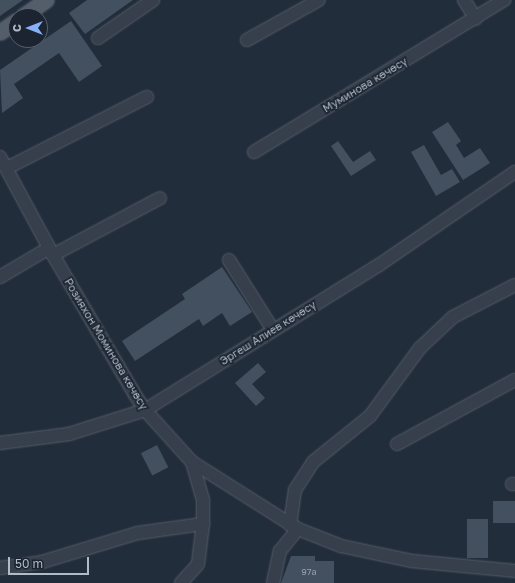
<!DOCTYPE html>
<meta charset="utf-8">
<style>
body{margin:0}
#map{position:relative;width:515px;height:583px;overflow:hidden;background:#222d3b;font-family:"Golos Text",sans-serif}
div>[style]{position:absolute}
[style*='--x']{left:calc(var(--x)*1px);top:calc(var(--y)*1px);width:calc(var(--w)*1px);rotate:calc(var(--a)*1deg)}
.building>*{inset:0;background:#435060;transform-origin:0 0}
.roads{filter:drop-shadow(0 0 1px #545d69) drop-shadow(0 0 1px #545d69)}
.minor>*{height:12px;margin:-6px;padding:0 6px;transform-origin:6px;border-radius:6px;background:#363f4b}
.major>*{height:15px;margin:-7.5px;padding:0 7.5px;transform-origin:7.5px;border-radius:7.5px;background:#545e6b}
span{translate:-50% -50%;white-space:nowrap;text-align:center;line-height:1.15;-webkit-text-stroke:3.5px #1b2430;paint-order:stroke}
.number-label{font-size:9px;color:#96a0ad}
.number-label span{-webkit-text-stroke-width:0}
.street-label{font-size:11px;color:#b1bac7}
.north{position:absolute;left:8px;top:8px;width:40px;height:40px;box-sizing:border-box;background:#1b2430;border:1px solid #57606c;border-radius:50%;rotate:270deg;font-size:11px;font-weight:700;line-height:16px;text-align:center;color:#b1bac7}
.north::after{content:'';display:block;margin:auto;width:14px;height:18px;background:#86b1f7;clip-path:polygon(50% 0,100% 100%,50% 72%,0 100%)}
.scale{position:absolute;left:8px;top:557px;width:81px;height:18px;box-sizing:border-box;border:2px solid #b1bac7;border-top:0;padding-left:5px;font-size:12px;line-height:14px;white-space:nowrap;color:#b1bac7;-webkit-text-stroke:3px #1b2430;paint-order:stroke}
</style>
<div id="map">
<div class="building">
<i style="clip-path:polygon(0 0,23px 0,0 16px)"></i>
<i style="clip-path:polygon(87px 0,133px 0,85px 34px,69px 13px)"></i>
<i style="clip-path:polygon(71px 21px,102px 66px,79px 82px,59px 53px,14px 84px,23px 98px,2px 113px,0 70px)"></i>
<i style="clip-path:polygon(448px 122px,461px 141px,456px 145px,464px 158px,480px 148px,490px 163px,463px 180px,432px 132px)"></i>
<i style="clip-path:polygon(338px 141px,353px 162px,370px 151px,376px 160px,351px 176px,331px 146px)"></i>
<i style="clip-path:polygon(424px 145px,441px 175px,452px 169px,460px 182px,436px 196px,411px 152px)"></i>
<i style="clip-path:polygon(222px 267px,252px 312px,230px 326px,222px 313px,203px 326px,199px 319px,135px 361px,122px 341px,185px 299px,182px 294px)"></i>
<i style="clip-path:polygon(258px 363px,266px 372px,252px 384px,265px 398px,256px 406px,235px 383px)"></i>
<i style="left:157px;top:445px;width:25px;height:18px;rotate:63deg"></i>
<i style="left:515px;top:501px;width:22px;height:22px;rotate:90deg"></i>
<i style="left:467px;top:519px;width:21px;height:39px"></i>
<i style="clip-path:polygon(291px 556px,315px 556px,315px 561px,334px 561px,334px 583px,281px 583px)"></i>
</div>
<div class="roads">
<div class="minor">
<i style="--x:464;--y:0;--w:22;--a:58"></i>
<i style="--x:98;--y:38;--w:67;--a:-34.6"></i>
<i style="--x:247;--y:40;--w:82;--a:-29.1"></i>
<i style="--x:254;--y:152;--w:293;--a:-31.3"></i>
<i style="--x:0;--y:157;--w:111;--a:61.6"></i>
<i style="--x:53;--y:255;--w:162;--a:59.6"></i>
<i style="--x:135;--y:395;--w:18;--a:56"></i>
<i style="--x:145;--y:410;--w:70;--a:47.9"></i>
<i style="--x:192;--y:462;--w:125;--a:32.3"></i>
<i style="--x:298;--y:529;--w:46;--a:21.6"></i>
<i style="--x:341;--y:546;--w:73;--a:11.9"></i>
<i style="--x:412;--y:561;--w:103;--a:5.5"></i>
<i style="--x:7;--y:168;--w:157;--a:-26.9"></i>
<i style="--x:53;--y:255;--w:121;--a:-28"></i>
<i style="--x:229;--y:260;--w:83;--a:57.8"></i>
<i style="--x:0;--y:277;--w:57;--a:-30.6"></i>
<i style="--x:0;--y:443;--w:70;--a:-7.4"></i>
<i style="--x:69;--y:434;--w:80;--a:-17.5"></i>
<i style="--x:145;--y:410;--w:275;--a:-31.8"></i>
<i style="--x:379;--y:265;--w:165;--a:-34.4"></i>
<i style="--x:397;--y:444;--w:134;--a:-28.5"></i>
<i style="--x:512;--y:484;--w:3;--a:0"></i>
<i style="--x:290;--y:525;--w:35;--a:-82"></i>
<i style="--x:295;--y:490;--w:33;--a:-57"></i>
<i style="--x:313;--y:462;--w:73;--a:-38.9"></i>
<i style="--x:370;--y:416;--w:84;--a:-53.7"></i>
<i style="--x:420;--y:348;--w:45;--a:-43.2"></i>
<i style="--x:453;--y:317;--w:70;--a:-27.3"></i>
<i style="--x:0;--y:568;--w:42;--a:-8.1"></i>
<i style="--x:42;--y:562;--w:100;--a:-16.8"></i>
<i style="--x:138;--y:533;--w:66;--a:-7.9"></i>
<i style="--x:181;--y:583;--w:25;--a:-48"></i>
<i style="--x:198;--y:564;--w:40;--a:-82.9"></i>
<i style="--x:203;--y:524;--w:24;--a:-90"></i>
<i style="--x:203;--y:500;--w:40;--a:-106"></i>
<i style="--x:273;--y:583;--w:33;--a:-78"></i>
<i style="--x:280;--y:551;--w:28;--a:-51"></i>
</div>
<div class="major">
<i style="--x:23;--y:16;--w:28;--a:-35"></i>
<i style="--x:0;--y:32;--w:19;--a:-35"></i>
</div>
</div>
<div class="number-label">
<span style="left:309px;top:572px">97а</span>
</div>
<div class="street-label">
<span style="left:365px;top:85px;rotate:-31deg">Муминова көчөсү</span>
<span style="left:268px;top:333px;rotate:-32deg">Эргеш Алиев көчөсү</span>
<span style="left:106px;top:344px;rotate:59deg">Розияхон Моминова көчөсү</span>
</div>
<div class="north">С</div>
<div class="scale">50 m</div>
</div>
